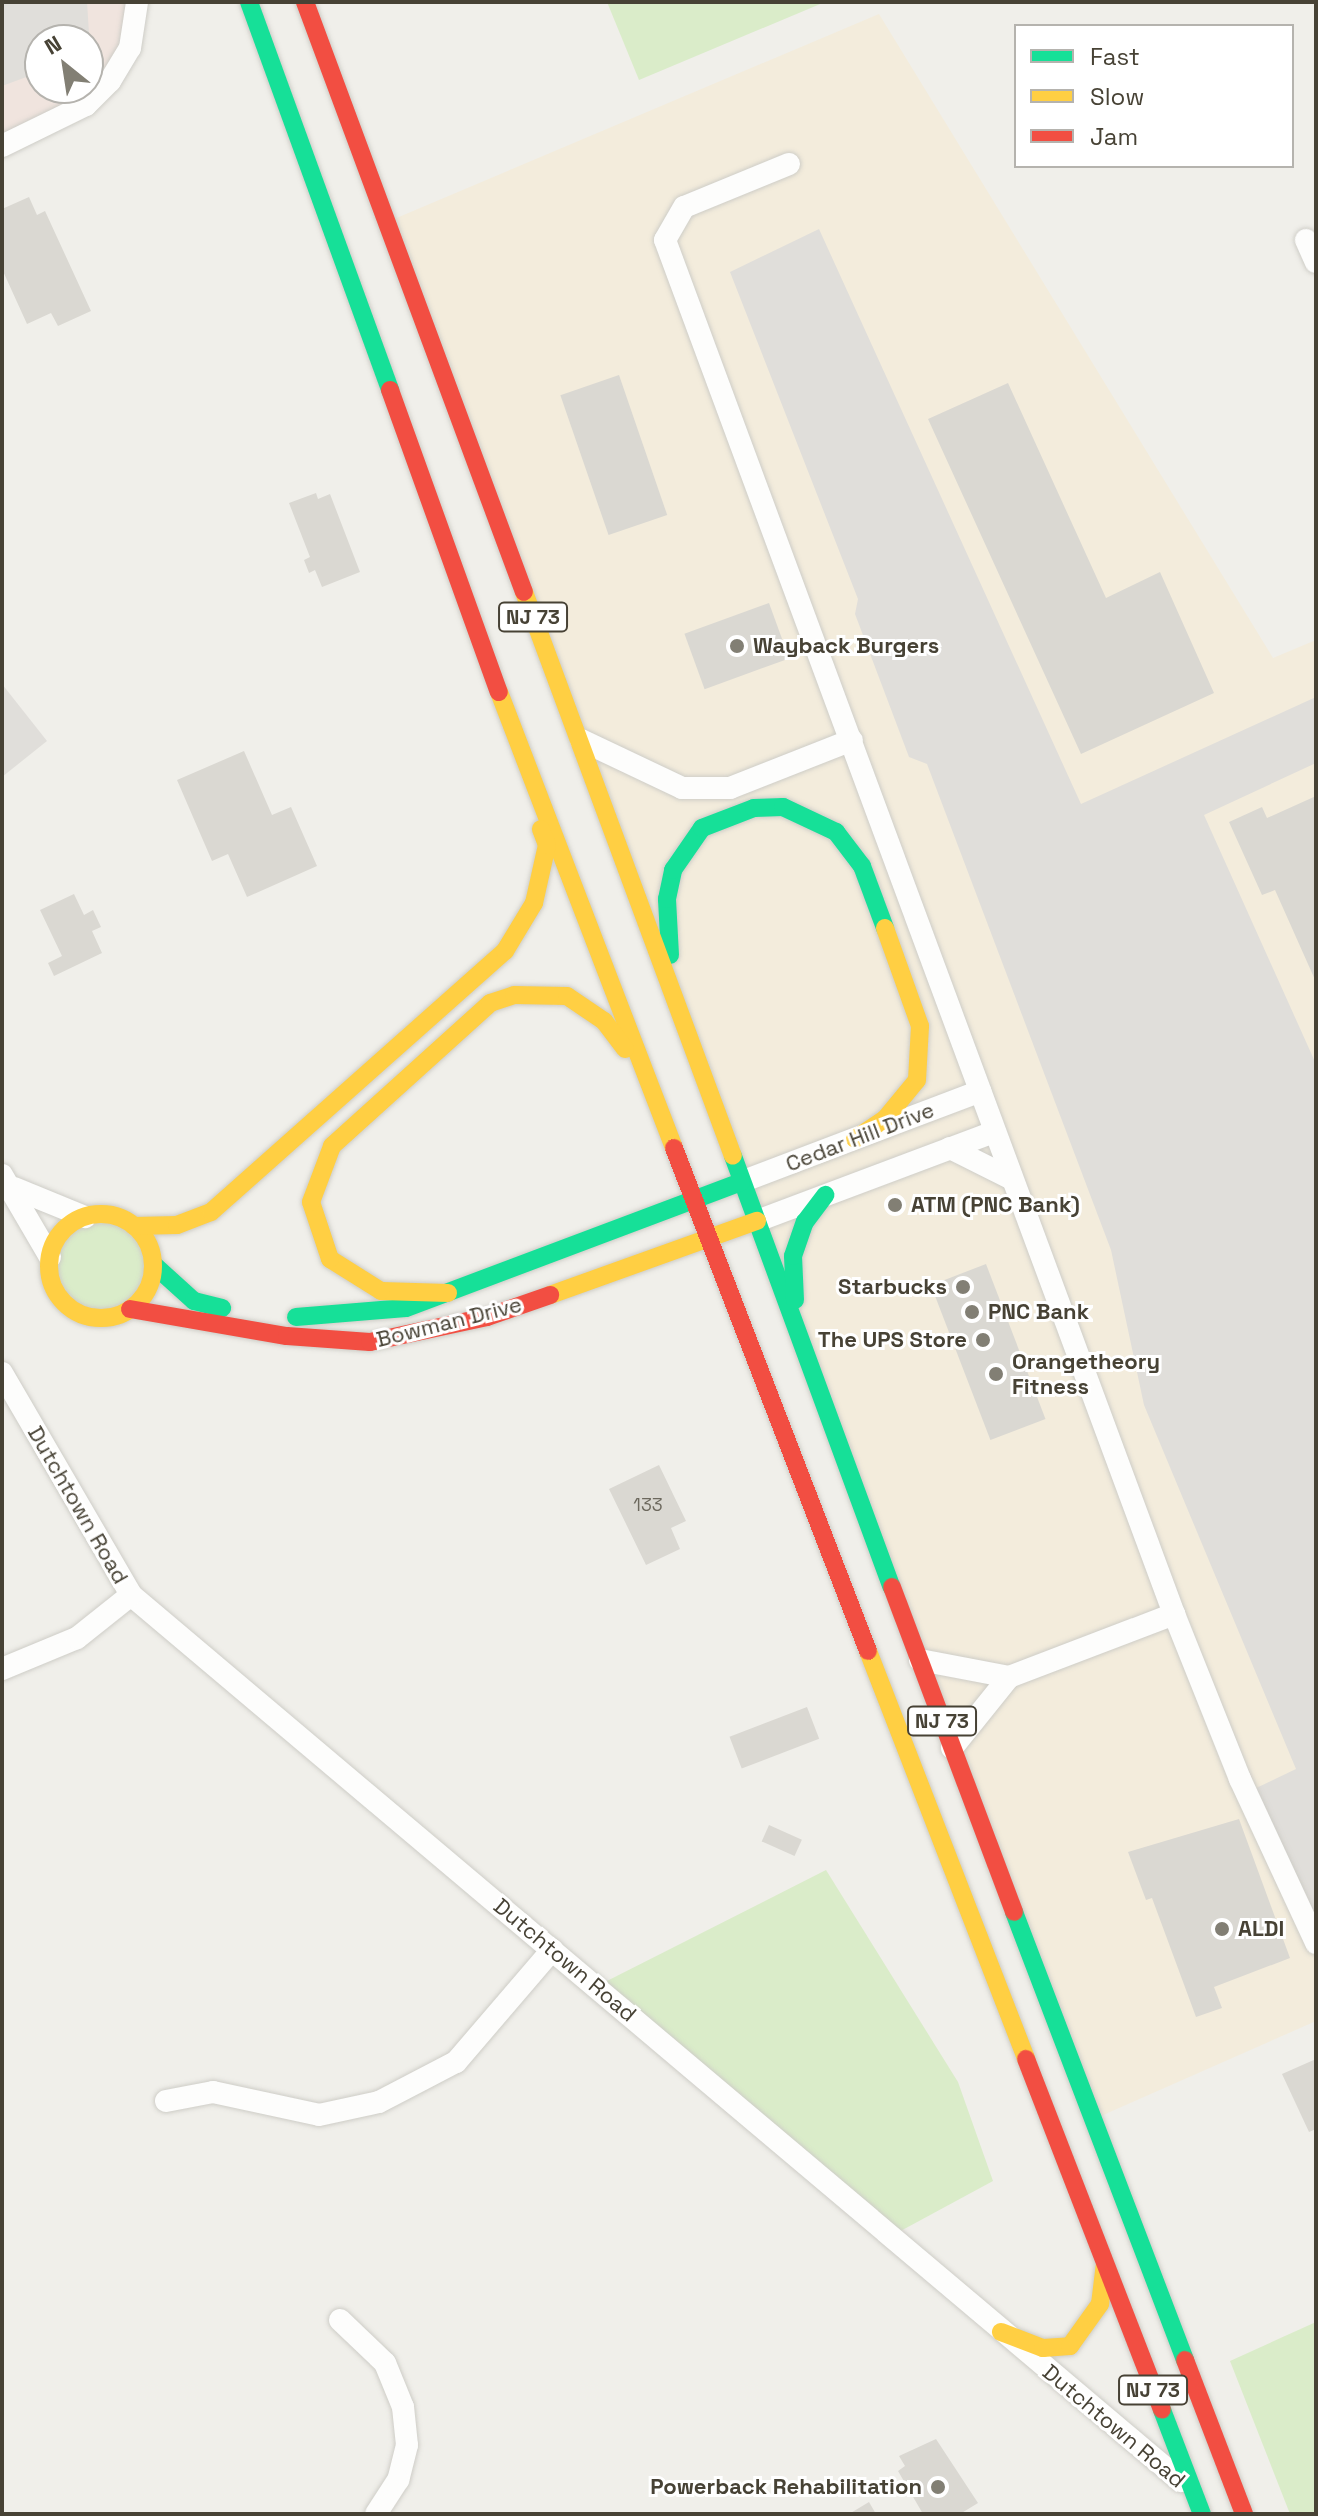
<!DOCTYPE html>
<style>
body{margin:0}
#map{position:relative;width:1318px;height:2516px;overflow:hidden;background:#f0efea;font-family:"Space Grotesk",sans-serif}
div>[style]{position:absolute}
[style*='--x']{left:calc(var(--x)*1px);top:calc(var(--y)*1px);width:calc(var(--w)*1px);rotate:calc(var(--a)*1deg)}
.commercial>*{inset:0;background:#f3ecdc}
.medical>*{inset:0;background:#f0e4de}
.green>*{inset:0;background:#daecc9}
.round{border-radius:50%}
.parking>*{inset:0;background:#e0deda}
.building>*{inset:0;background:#dad8d2;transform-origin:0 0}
.roads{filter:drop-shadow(0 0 2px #cecdc7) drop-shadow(0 0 2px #cecdc7)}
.street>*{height:22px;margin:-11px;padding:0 11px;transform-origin:11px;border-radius:11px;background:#fdfdfc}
.fast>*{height:18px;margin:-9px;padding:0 9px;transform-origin:9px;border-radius:9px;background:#16e098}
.slow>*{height:18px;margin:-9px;padding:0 9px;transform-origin:9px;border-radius:9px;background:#ffcf43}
.slow>.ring{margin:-9px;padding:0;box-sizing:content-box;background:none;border:18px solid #ffcf43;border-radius:50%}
.jam>*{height:18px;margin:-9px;padding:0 9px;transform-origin:9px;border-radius:9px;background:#f24e42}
.dots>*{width:22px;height:22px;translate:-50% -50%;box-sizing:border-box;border:4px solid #fff;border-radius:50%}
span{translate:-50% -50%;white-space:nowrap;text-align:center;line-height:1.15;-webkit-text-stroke:6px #fff;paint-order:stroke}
.number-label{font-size:18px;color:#6c685d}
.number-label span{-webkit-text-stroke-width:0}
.shield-label span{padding:2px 6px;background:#fff;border:2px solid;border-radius:6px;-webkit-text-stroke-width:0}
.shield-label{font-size:20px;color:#474235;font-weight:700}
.poi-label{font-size:22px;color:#474235;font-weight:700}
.left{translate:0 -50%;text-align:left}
.right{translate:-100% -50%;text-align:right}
.street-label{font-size:22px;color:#474235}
.frame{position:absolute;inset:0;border:4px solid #474235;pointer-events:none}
.legend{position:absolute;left:1014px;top:24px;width:280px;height:144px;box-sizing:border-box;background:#fff;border:2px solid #b5b3ae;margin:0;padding:10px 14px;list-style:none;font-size:24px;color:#474235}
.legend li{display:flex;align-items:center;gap:16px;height:40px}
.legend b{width:40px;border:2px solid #b5b3ae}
.north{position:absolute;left:24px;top:24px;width:80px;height:80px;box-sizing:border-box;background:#fff;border:2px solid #b5b3ae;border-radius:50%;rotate:330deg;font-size:22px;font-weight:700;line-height:32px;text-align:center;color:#474235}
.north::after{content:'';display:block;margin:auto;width:28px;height:36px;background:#827f74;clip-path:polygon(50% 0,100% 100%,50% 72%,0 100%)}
</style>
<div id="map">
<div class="commercial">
<i style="clip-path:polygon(879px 14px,1273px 658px,1316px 640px,1316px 2021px,1094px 2119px,387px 222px)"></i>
</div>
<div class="medical">
<i style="clip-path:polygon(evenodd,2px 2px,137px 2px,110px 81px,2px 146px,2px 2px,40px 40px,88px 40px,88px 88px,40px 88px,40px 40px)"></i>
</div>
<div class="green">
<i style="clip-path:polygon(607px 2px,825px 2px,639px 80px)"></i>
<i class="round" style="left:49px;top:1215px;width:104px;height:104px"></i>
<i style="clip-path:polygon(826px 1870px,958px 2082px,993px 2181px,895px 2234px,599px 1985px)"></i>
<i style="clip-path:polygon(1316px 2322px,1316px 2514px,1290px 2514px,1230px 2361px)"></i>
</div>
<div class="parking">
<i style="clip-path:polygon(2px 2px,87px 2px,89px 33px,86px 40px,40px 40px,40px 72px,2px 86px)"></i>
<i style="clip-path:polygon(819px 229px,1081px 804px,1316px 697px,1316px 763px,1204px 815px,1316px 1064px,1316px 1940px,1252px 1790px,1296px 1769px,1144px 1405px,1111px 1250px,927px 764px,909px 757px,855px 614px,858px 599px,730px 272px)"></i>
<i style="clip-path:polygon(2px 684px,47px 741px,2px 777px)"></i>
</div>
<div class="building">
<i style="clip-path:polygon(29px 197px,37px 215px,45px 211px,91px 311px,58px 326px,51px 313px,27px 324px,2px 269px,2px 209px)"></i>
<i style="left:619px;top:375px;width:148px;height:62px;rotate:71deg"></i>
<i style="clip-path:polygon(1008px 383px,1106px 598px,1160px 572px,1214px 693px,1081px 754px,928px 419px)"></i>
<i style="clip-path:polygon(316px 493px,318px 499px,330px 494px,360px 572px,322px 587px,315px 570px,309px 573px,304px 560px,310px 557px,289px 503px)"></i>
<i style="left:769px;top:603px;width:59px;height:90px;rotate:70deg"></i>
<i style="clip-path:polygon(244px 751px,272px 815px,291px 807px,317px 866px,247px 897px,228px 854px,212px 861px,177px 780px)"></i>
<i style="clip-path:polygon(1316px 796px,1316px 982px,1275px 890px,1262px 895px,1229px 822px,1262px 807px,1267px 818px)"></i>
<i style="clip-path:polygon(74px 894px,84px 915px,93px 910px,101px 927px,92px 931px,102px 953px,54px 976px,48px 963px,62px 956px,40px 910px)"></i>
<i style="left:986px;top:1264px;width:166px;height:59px;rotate:69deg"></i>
<i style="clip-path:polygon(659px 1465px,686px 1521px,671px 1528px,680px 1549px,646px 1565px,609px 1489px)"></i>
<i style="left:807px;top:1707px;width:34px;height:83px;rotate:69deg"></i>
<i style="clip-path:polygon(1239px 1819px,1290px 1958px,1214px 1987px,1222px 2008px,1196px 2017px,1152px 1898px,1146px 1900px,1128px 1852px)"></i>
<i style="left:769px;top:1825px;width:36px;height:18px;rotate:24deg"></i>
<i style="clip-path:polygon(1316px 2059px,1316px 2129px,1309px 2132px,1282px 2074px)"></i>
<i style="clip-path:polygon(936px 2439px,978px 2503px,960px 2514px,923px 2514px,898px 2471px,905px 2466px,899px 2456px)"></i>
<i style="clip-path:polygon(869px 2502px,876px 2514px,849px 2514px)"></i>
</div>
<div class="roads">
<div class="street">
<i style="--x:2;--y:146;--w:93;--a:-26"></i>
<i style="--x:86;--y:105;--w:34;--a:-45"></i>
<i style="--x:110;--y:81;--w:39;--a:-59"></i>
<i style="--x:130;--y:48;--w:47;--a:-81.3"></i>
<i style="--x:789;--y:164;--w:113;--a:157.7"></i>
<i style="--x:684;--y:207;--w:38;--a:120"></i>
<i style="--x:665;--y:240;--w:1465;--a:69.67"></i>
<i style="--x:1174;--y:1614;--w:178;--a:68.2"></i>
<i style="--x:1240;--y:1779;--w:181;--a:65.1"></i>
<i style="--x:1306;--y:240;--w:24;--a:66"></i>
<i style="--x:581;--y:740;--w:112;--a:25.4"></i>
<i style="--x:682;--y:788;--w:48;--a:0"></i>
<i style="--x:730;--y:788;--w:131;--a:-21.5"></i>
<i style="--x:950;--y:1148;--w:67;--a:26.6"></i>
<i style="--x:2;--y:1175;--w:95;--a:59.7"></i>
<i style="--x:741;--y:1182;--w:256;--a:-20.8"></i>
<i style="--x:14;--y:1188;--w:77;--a:22.2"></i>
<i style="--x:757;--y:1221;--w:253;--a:-20.6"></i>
<i style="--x:2;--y:1373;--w:257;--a:59.8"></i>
<i style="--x:131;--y:1595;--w:1374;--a:40.16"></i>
<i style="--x:920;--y:1660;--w:91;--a:10.8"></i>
<i style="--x:1009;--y:1677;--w:177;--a:-20.9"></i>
<i style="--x:2;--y:1669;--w:81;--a:-22.5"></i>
<i style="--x:77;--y:1638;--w:69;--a:-38.5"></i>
<i style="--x:952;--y:1748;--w:91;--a:-51.2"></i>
<i style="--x:166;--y:2101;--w:48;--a:-10.8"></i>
<i style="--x:213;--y:2092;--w:108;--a:12.2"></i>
<i style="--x:319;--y:2115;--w:61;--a:-12.2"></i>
<i style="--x:379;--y:2102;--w:87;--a:-27.5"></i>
<i style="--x:456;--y:2062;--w:148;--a:-49.4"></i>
<i style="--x:340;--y:2320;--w:62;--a:43.7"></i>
<i style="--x:385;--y:2363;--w:48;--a:67.8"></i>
<i style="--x:403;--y:2407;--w:38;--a:84"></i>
<i style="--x:407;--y:2445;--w:36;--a:104"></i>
<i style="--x:398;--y:2480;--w:40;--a:122.9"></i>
</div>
<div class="fast">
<i style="--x:249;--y:2;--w:413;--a:70"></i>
<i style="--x:670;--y:955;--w:56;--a:-93.1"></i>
<i style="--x:667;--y:899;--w:30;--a:-78"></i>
<i style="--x:673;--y:870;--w:51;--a:-55.4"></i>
<i style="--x:702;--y:828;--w:56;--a:-21"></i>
<i style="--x:754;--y:808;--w:29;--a:-2"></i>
<i style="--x:783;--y:807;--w:59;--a:25.3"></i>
<i style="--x:836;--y:832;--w:43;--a:52.6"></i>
<i style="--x:862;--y:866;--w:66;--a:69.6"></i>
<i style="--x:733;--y:1156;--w:459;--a:69.8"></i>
<i style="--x:153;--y:1264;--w:55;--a:42.1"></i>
<i style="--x:194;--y:1301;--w:29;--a:14"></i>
<i style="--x:795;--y:1300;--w:44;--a:-92.6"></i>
<i style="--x:793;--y:1256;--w:36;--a:-71"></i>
<i style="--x:805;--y:1222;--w:34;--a:-53"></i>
<i style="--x:296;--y:1317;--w:110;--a:-4.7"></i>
<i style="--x:406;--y:1308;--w:358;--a:-20.6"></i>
<i style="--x:1014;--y:1912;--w:480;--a:69.1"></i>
<i style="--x:1162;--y:2410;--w:111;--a:69"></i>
</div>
<div class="slow">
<i style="--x:524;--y:592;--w:601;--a:69.67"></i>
<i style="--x:499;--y:692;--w:488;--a:69"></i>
<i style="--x:855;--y:1139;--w:36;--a:-34"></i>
<i style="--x:885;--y:1119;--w:50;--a:-50.6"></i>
<i style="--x:917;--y:1080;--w:54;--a:-86.8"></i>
<i style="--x:920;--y:1026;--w:104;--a:-109.7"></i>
<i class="ring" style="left:49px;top:1214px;width:86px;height:86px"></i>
<i style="--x:134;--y:1226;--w:43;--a:-1.3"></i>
<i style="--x:177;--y:1225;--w:36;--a:-21"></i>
<i style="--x:211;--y:1212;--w:393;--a:-41.6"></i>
<i style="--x:505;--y:951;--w:56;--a:-58.9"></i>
<i style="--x:534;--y:903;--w:59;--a:-77.4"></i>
<i style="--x:547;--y:845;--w:17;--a:-111"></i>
<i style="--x:448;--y:1293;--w:67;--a:-178.3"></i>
<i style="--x:381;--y:1291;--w:60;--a:-147.9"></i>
<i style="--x:330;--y:1259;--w:60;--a:-108.4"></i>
<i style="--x:311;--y:1202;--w:60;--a:-69.4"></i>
<i style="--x:332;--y:1146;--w:213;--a:-42.1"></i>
<i style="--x:490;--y:1003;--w:25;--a:-18"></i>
<i style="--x:514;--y:995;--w:53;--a:1.1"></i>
<i style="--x:567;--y:996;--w:45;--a:34"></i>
<i style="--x:604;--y:1021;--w:35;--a:53"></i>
<i style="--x:550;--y:1295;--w:220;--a:-19.7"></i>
<i style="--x:868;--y:1651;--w:438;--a:68.8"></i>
<i style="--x:1001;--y:2332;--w:45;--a:20.9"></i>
<i style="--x:1043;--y:2348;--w:27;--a:-4"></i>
<i style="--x:1070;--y:2346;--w:52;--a:-54.5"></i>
<i style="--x:1100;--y:2304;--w:39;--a:-83"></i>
</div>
<div class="jam">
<i style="--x:305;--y:2;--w:629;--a:69.64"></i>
<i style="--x:390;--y:390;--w:321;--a:70.2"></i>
<i style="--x:674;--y:1148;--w:539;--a:68.91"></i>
<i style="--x:130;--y:1309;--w:159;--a:9.8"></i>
<i style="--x:287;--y:1336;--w:83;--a:4.1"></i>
<i style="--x:370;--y:1342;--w:120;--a:-12.1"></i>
<i style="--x:487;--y:1317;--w:67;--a:-19.2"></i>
<i style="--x:892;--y:1587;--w:347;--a:69.4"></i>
<i style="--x:1026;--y:2059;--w:376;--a:68.8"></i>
<i style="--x:1185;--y:2360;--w:165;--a:69"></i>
</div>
</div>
<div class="dots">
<i style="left:737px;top:646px;background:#827f74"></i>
<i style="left:895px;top:1205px;background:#827f74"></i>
<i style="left:963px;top:1287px;background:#827f74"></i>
<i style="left:972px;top:1312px;background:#827f74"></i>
<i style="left:983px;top:1340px;background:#827f74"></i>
<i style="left:996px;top:1374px;background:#827f74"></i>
<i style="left:1222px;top:1929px;background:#827f74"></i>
<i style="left:938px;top:2487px;background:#827f74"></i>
</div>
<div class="number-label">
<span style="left:648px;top:1505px">133</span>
</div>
<div class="shield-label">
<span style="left:533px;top:617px">NJ 73</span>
<span style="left:942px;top:1721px">NJ 73</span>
<span style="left:1153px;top:2390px">NJ 73</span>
</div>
<div class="poi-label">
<span class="left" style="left:753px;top:646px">Wayback Burgers</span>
<span class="left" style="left:911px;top:1205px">ATM (PNC Bank)</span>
<span class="right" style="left:947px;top:1287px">Starbucks</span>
<span class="left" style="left:988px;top:1312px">PNC Bank</span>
<span class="right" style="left:967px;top:1340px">The UPS Store</span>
<span class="left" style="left:1012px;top:1374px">Orangetheory<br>Fitness</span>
<span class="left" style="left:1238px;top:1929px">ALDI</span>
<span class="right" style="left:922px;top:2487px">Powerback Rehabilitation</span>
</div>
<div class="street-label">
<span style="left:860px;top:1137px;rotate:-21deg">Cedar Hill Drive</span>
<span style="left:449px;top:1322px;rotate:-14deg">Bowman Drive</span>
<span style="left:78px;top:1505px;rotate:60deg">Dutchtown Road</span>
<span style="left:565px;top:1960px;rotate:40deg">Dutchtown Road</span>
<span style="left:1114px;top:2426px;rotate:40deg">Dutchtown Road</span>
</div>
<div class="frame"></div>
<ul class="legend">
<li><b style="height:10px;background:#16e098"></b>Fast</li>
<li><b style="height:10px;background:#ffcf43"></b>Slow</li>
<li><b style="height:10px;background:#f24e42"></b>Jam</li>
</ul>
<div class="north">N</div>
</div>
